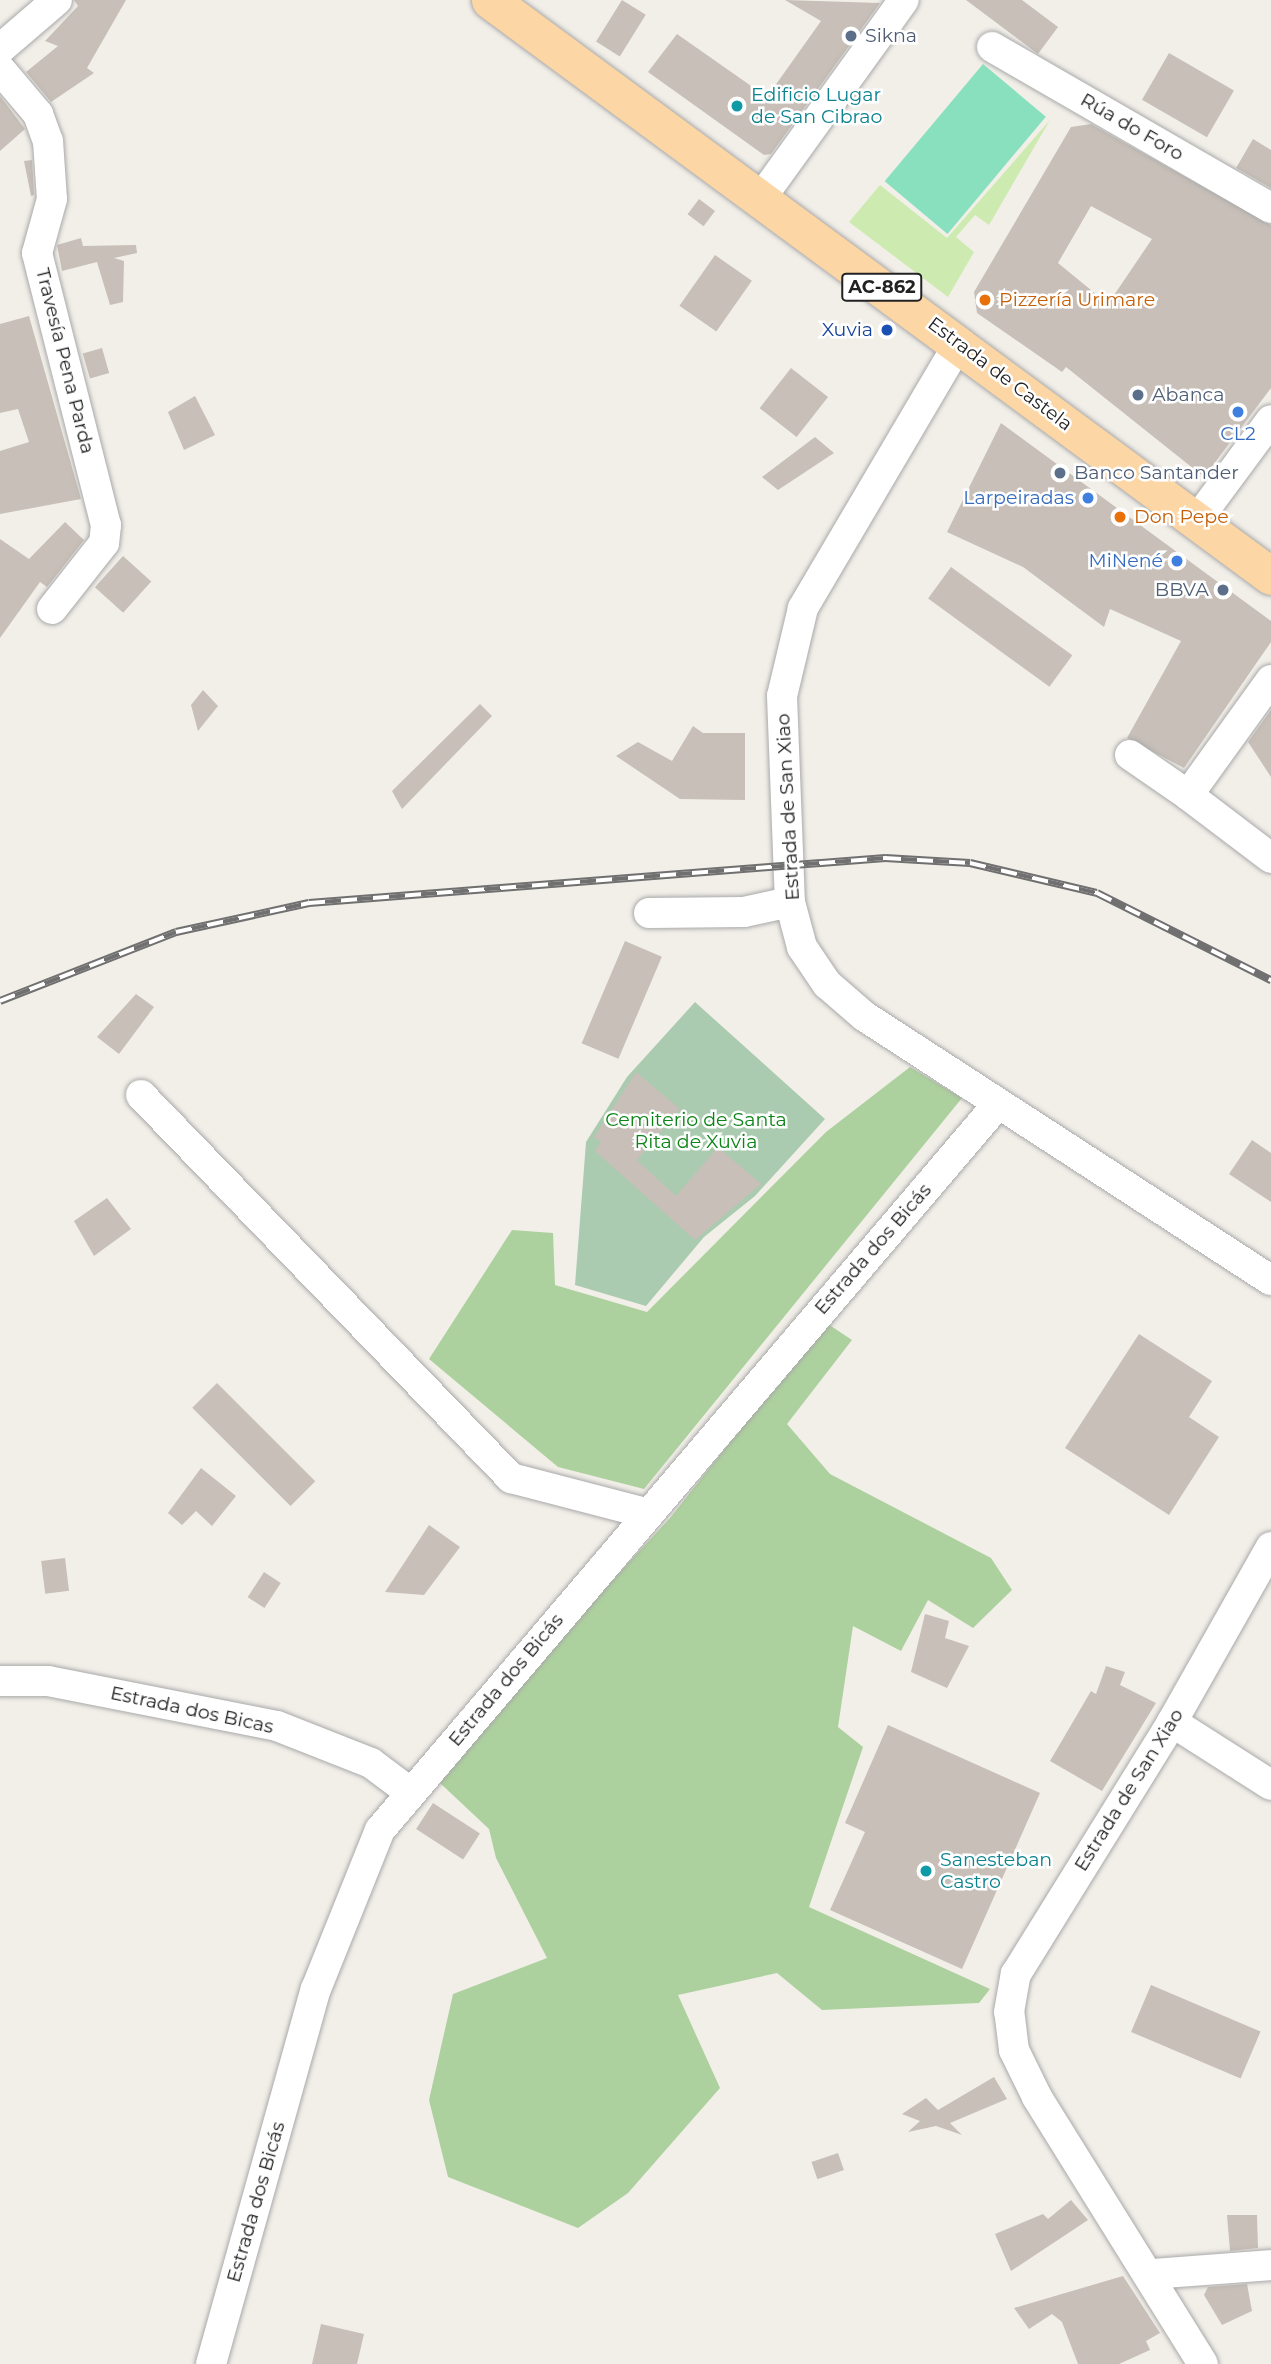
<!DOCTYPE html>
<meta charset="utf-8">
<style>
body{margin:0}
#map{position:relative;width:1271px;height:2364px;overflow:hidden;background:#f2efe9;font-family:Montserrat,sans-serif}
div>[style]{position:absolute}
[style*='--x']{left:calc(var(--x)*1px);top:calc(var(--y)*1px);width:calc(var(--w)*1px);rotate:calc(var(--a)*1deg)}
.grass>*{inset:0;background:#cdebb0}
.forest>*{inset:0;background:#add19e}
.cemetery>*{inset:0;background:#aacbaf}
.pitch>*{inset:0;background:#88e0be;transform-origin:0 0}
.building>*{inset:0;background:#c7bfb8;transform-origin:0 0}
.roads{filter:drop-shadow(0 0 2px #a9a9a9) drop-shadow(0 0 2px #a9a9a9)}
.minor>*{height:30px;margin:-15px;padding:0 15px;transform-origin:15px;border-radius:15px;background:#fff}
.major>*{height:37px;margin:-18.5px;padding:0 18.5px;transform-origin:18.5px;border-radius:18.5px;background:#fcd6a4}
.rail>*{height:8px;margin-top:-4px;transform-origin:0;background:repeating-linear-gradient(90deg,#fff 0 16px,#707070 0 32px);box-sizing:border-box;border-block:2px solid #707070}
.dots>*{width:19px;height:19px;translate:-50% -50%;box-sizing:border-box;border:4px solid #fff;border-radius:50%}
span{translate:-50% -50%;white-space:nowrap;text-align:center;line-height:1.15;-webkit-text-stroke:5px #fff;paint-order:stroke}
.shield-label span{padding:2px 5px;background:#fff;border:2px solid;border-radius:5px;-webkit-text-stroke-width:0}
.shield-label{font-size:18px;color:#222;font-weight:700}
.service-label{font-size:19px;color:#4e5e75}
.left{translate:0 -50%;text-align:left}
.right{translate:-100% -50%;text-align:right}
.culture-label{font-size:19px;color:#0d838f}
.street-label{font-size:19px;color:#222}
.food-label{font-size:19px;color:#c56008}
.transit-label{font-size:19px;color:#164399}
.shop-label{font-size:19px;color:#366cbe}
.park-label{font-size:19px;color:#0c8416}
</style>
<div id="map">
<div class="grass">
<i style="clip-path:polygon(1050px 120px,989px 225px,975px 215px,956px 237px,974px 252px,948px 297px,849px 222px,880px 185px,947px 238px)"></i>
</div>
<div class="forest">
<i style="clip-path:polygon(910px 1067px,962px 1098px,644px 1489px,558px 1467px,429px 1359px,512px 1230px,553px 1233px,555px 1285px,647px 1312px,826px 1132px)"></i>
<i style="clip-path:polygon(825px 1322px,852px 1340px,787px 1424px,830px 1474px,991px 1558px,1012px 1590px,973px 1628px,928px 1600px,901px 1651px,853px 1626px,838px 1727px,863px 1747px,809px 1907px,990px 1989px,979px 2003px,822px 2010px,777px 1973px,678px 1995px,720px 2088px,628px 2193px,578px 2228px,448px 2177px,429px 2100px,453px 1994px,547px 1958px,496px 1858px,489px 1829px,440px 1783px,546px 1652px,670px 1518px)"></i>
</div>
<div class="cemetery">
<i style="clip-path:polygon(695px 1002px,825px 1119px,755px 1196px,704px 1237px,646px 1306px,575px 1285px,586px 1142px,627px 1077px)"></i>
</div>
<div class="pitch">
<i style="left:983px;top:64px;width:82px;height:153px;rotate:40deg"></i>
</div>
<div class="building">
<i style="clip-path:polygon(74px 0,126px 0,87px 68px,94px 73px,51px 102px,26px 72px,58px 46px,45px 41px,78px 6px)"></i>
<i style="left:622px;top:0;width:28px;height:49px;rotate:32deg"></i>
<i style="clip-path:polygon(785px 0,880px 3px,771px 154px,764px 155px,648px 72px,677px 34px,767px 97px,821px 21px)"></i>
<i style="clip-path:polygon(966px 0,1022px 0,1058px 27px,1038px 54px)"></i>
<i style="left:1169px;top:53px;width:75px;height:54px;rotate:30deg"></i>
<i style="clip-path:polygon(0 96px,25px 129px,0 151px)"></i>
<i style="clip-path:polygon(evenodd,1091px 124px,1271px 225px,1271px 388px,1204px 477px,1066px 367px,1062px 372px,977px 313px,974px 292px,1071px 127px,1091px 124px,1091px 206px,1152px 239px,1108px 304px,1058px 263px,1091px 206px)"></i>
<i style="clip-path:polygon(1253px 139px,1271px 150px,1271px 188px,1236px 168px)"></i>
<i style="clip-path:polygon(32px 160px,34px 195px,31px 196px,24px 161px)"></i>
<i style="left:699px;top:199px;width:20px;height:19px;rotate:37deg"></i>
<i style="clip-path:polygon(81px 238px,83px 246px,136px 245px,137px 253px,114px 258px,124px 261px,123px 302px,110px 305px,97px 262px,62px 271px,57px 245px)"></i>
<i style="left:715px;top:255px;width:45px;height:62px;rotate:35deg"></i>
<i style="clip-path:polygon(29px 316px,81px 499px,0 514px,0 451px,29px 442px,18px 409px,0 413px,0 324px)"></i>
<i style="left:102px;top:348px;width:26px;height:20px;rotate:74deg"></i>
<i style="left:791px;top:368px;width:47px;height:51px;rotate:38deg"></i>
<i style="clip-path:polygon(195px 396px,215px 435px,184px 450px,168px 412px)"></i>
<i style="clip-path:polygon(1001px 423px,1271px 621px,1271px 642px,1184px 768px,1127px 738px,1181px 641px,1110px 609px,1104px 627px,1023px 567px,947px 532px)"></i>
<i style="clip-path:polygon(815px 437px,834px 453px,778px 490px,762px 477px)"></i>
<i style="clip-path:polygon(65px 522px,84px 540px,47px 587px,40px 582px,0 638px,0 539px,29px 559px)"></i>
<i style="left:123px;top:556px;width:38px;height:42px;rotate:42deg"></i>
<i style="left:951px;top:567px;width:150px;height:39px;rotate:36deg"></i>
<i style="clip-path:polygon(203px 690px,218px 706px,198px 731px,191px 705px)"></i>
<i style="clip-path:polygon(480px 704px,492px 716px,402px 809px,392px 791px)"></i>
<i style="clip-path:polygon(1271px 710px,1271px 777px,1248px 742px)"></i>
<i style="clip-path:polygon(693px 726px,703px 733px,745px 733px,745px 800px,680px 799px,616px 756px,638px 742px,672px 761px)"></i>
<i style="left:625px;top:941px;width:40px;height:111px;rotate:23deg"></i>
<i style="clip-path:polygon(136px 994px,154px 1007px,119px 1054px,97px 1037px)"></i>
<i style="clip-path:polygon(636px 1072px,680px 1109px,637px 1160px,676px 1196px,718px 1147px,761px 1184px,695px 1240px,595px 1151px,601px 1142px,594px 1137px)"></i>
<i style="clip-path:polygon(1252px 1140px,1271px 1153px,1271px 1202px,1229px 1174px)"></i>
<i style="clip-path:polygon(107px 1198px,131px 1229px,94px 1256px,74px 1221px)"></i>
<i style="clip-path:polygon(1139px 1334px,1212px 1381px,1189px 1417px,1219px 1437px,1169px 1515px,1065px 1448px)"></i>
<i style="left:217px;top:1383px;width:139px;height:35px;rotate:45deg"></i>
<i style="clip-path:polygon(201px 1468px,236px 1496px,212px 1526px,196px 1511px,182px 1525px,168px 1513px)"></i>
<i style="clip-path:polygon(429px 1525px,460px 1547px,424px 1595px,385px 1592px)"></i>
<i style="left:65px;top:1558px;width:33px;height:24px;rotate:83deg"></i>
<i style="left:264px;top:1572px;width:20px;height:30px;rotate:33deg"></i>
<i style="clip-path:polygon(925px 1614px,949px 1621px,945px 1638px,969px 1646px,947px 1688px,911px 1672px)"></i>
<i style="clip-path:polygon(1106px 1666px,1125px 1672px,1120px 1685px,1156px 1703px,1102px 1791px,1050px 1761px,1091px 1691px,1096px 1694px)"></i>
<i style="clip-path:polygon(888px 1725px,1040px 1793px,962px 1969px,830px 1910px,865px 1832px,845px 1823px)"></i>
<i style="left:433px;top:1803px;width:56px;height:31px;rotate:33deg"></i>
<i style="left:1151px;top:1985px;width:119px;height:51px;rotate:23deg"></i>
<i style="clip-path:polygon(994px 2077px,1007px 2099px,950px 2123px,962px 2135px,936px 2126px,908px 2132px,920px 2121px,902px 2114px,926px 2098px,938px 2110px)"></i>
<i style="left:838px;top:2153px;width:18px;height:28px;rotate:71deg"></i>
<i style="clip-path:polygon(1071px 2200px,1088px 2220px,1011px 2271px,995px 2234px,1043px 2214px,1048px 2219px)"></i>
<i style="clip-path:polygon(1227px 2215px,1257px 2215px,1258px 2248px,1230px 2251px)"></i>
<i style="clip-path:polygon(1123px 2276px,1160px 2333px,1146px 2341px,1150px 2350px,1119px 2364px,1078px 2364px,1062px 2322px,1052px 2314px,1029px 2329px,1014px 2308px)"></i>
<i style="clip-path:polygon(1247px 2284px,1252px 2311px,1222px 2325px,1204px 2295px,1208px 2287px)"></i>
<i style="clip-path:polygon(321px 2324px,364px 2334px,357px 2364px,312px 2364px)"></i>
</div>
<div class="roads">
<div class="minor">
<i style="--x:992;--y:47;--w:322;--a:30"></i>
<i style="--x:0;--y:49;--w:75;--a:-40.7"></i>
<i style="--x:0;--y:69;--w:59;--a:49.8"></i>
<i style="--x:38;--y:114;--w:29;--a:70"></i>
<i style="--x:48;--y:141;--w:58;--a:86.1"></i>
<i style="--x:52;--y:199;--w:56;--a:105.5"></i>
<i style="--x:37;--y:253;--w:281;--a:75.8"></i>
<i style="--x:106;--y:525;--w:18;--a:96"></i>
<i style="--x:104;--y:543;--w:84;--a:128.2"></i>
<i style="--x:761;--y:198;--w:244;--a:-54.2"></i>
<i style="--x:959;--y:343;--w:308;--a:120.5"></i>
<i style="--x:803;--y:608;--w:90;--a:103.4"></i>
<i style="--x:782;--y:696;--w:206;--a:87.8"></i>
<i style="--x:790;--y:902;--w:47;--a:75.1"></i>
<i style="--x:802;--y:947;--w:45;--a:56"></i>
<i style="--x:827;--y:984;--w:49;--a:40.9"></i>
<i style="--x:864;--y:1016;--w:485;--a:33"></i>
<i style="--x:1197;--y:520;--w:124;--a:-53.5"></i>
<i style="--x:1271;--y:680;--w:142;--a:125.8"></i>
<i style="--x:1188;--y:795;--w:104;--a:37.2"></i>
<i style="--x:1130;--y:755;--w:70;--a:34.6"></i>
<i style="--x:649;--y:913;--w:95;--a:-0.6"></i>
<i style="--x:744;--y:912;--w:47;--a:-12.3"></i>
<i style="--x:141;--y:1095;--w:533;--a:45.99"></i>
<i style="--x:511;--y:1478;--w:138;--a:14.6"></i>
<i style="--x:0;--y:1681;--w:48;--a:0"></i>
<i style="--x:48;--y:1681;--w:233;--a:11.1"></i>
<i style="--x:277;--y:1726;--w:101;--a:21.5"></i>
<i style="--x:371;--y:1763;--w:50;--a:36.9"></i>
<i style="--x:1172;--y:1722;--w:117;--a:32.5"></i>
<i style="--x:1152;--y:2274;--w:119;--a:-4.3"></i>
<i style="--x:211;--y:2364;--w:389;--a:-74.4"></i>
<i style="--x:316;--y:1989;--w:171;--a:-68.1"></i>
<i style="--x:380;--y:1830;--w:952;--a:-49.6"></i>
<i style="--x:1203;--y:2364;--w:314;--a:-121.9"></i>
<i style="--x:1037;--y:2097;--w:52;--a:-116.1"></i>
<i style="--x:1014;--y:2050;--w:38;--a:-97"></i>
<i style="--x:1009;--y:2012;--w:39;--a:-80"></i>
<i style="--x:1016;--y:1974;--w:296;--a:-58.2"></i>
<i style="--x:1172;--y:1722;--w:201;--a:-60.5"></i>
</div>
<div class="major">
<i style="--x:490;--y:0;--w:970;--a:36.41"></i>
</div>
</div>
<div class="rail">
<i style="--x:0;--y:1001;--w:189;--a:-21.4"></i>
<i style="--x:176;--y:932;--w:136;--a:-12.3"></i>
<i style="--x:309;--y:903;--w:578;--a:-4.47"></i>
<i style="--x:885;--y:858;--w:85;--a:3.4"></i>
<i style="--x:970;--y:863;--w:130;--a:13.3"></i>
<i style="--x:1097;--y:893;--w:195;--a:26.6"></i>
</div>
<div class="dots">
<i style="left:851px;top:36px;background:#5c6f8a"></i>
<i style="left:737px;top:106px;background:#0f9aa8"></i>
<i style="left:985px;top:300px;background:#e8710a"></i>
<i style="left:887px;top:330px;background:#1a4fb4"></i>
<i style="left:1138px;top:395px;background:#5c6f8a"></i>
<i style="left:1238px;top:412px;background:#3f7fe0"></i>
<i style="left:1060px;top:473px;background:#5c6f8a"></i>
<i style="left:1088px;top:498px;background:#3f7fe0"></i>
<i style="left:1120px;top:517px;background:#e8710a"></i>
<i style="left:1177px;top:561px;background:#3f7fe0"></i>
<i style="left:1223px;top:590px;background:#5c6f8a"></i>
<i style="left:926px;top:1871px;background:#0f9aa8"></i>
</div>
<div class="shield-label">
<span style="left:882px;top:287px">AC-862</span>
</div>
<div class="service-label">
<span class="left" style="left:865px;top:36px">Sikna</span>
<span class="left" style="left:1152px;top:395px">Abanca</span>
<span class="left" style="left:1074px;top:473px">Banco Santander</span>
<span class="right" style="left:1209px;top:590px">BBVA</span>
</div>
<div class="culture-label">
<span class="left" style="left:751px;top:106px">Edificio Lugar<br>de San Cibrao</span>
<span class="left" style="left:940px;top:1871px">Sanesteban<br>Castro</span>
</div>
<div class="street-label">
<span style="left:1132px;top:127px;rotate:30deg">Rúa do Foro</span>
<span style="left:65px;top:361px;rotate:76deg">Travesía Pena Parda</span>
<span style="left:1000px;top:374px;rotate:37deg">Estrada de Castela</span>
<span style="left:788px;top:807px;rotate:-93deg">Estrada de San Xiao</span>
<span style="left:873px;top:1249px;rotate:-49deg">Estrada dos Bicás</span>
<span style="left:506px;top:1680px;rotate:-50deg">Estrada dos Bicás</span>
<span style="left:192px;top:1710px;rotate:12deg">Estrada dos Bicas</span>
<span style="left:1129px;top:1790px;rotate:-58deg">Estrada de San Xiao</span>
<span style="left:256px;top:2202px;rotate:-74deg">Estrada dos Bicás</span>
</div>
<div class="food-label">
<span class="left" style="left:999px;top:300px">Pizzería Urimare</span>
<span class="left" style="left:1134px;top:517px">Don Pepe</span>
</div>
<div class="transit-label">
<span class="right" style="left:873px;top:330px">Xuvia</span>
</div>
<div class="shop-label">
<span style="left:1238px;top:434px">CL2</span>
<span class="right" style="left:1074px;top:498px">Larpeiradas</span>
<span class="right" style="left:1163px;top:561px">MiNené</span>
</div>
<div class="park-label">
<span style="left:696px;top:1131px">Cemiterio de Santa<br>Rita de Xuvia</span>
</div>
</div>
